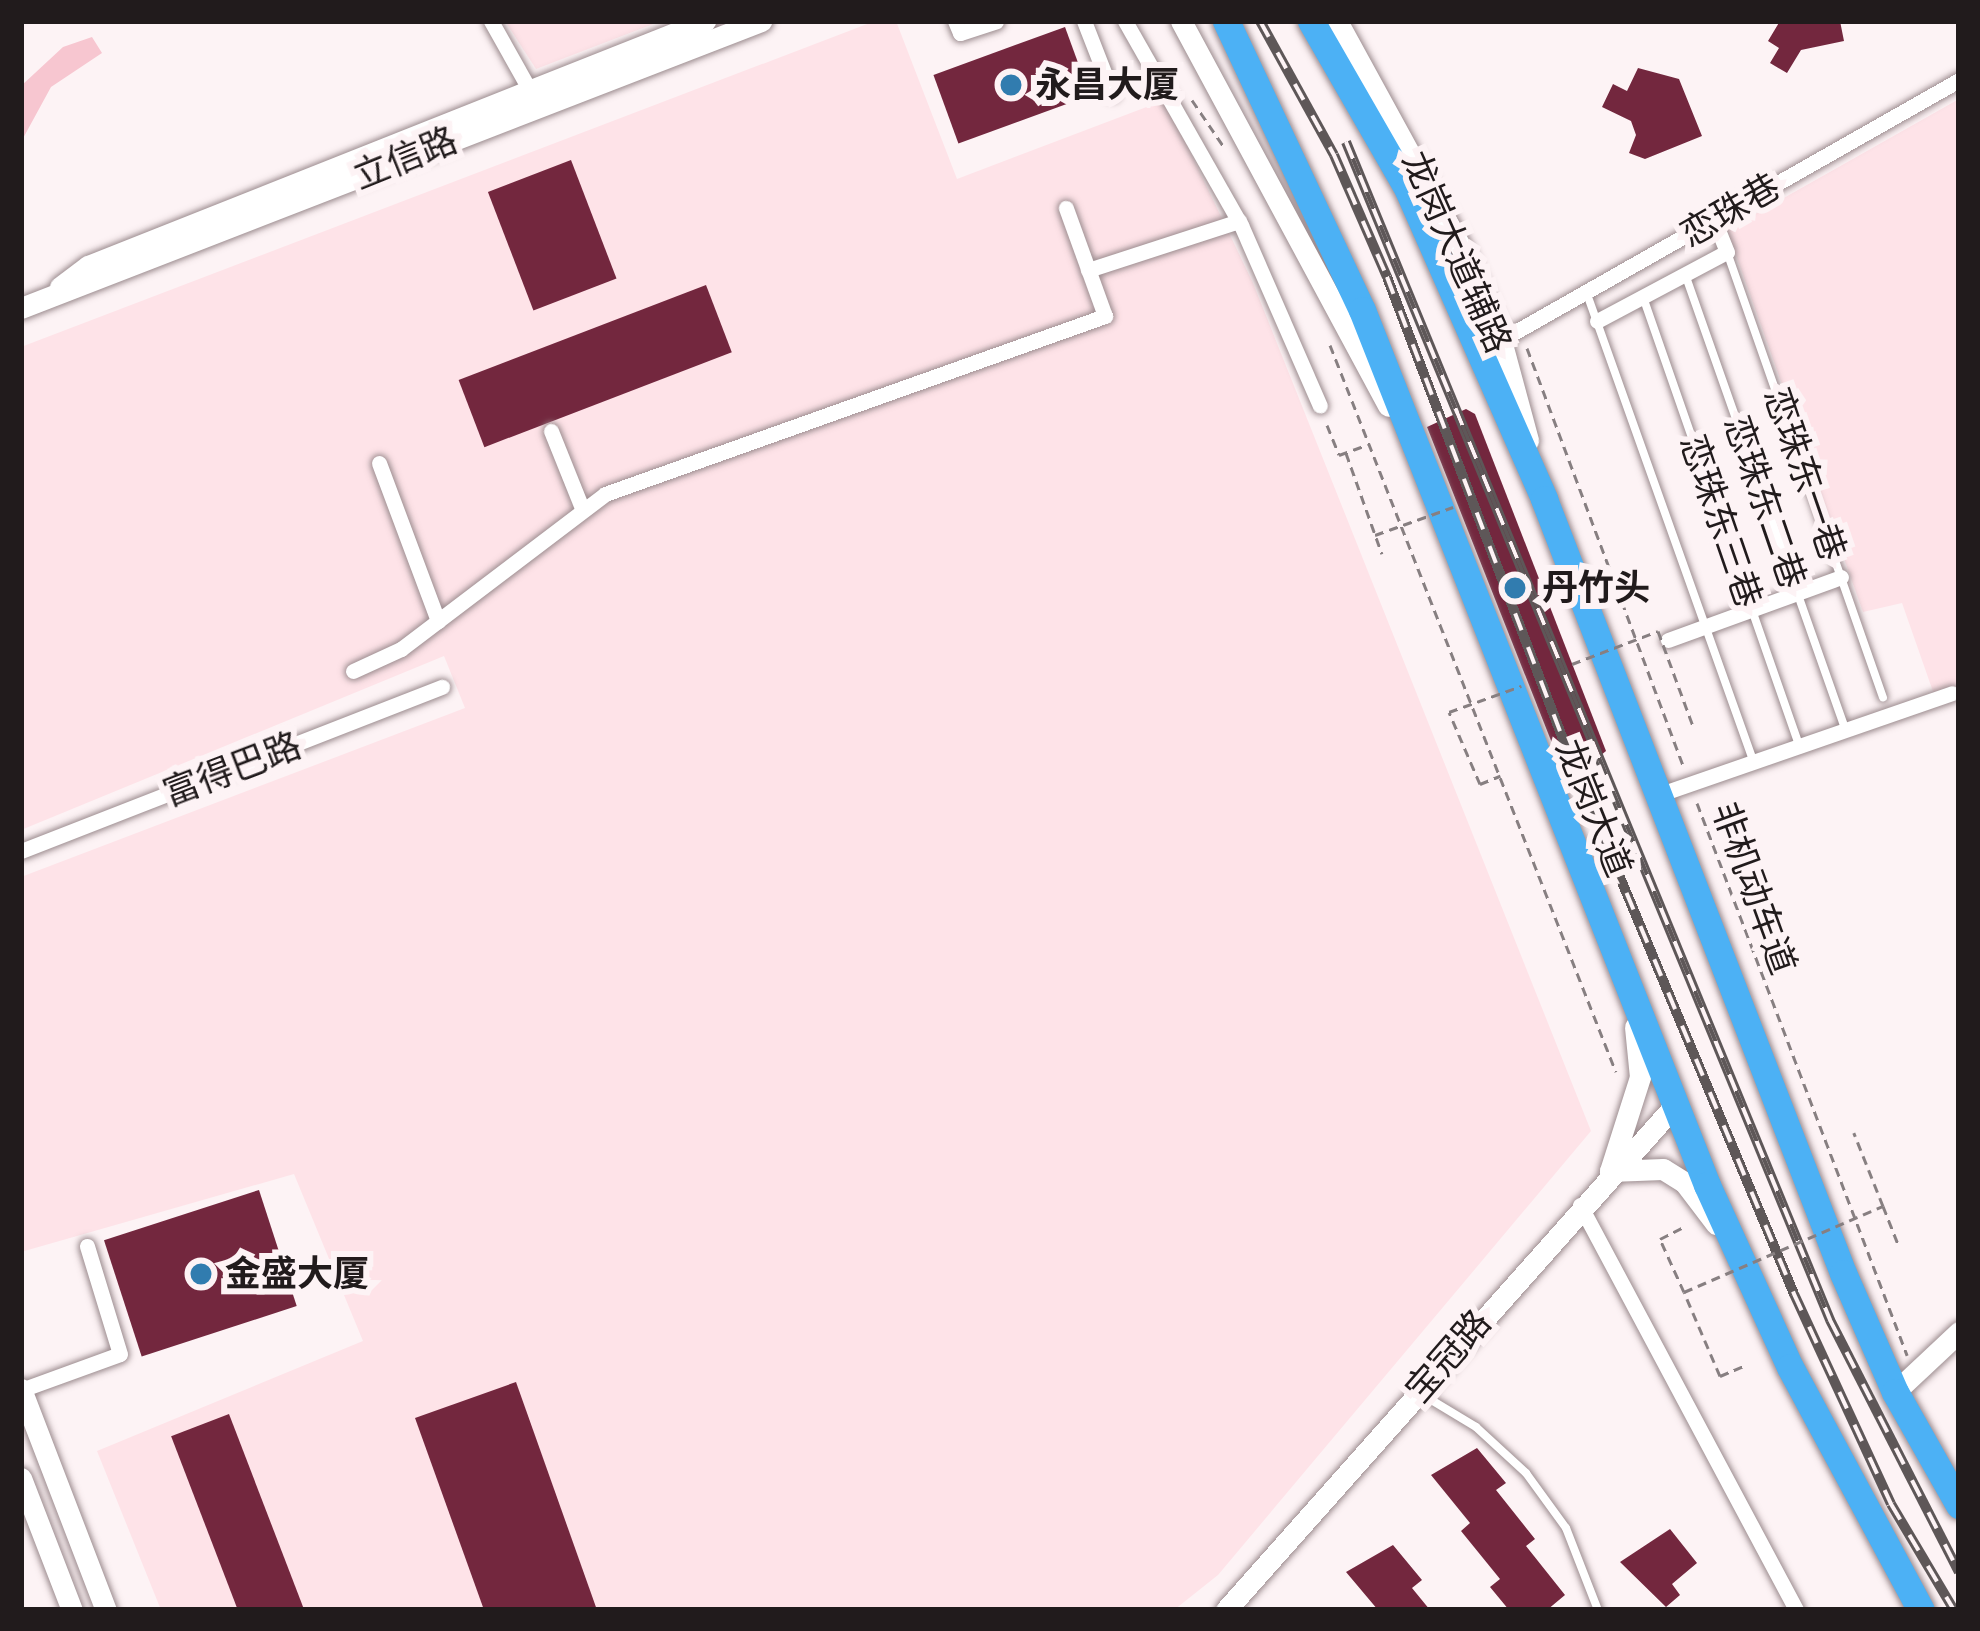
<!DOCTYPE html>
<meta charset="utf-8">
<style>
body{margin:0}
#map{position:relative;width:1980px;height:1631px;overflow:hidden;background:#fdf3f5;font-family:"Public Sans","Noto Sans SC",sans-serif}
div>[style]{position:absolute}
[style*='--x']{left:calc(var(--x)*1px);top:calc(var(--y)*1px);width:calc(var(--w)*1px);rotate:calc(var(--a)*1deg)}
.built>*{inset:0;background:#fee3e8}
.green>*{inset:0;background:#f7c6d0}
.building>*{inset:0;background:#73273e;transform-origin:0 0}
.path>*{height:3px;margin-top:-1.5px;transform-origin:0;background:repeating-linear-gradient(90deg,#877f81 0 9px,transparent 0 15px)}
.roads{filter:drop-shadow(0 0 3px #9c8c8f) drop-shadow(0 0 3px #9c8c8f)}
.lane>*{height:8px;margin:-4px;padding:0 4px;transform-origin:4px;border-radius:4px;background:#fff}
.street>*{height:15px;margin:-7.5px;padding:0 7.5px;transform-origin:7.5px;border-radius:7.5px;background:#fff}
.secondary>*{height:21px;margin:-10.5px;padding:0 10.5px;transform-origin:10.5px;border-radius:10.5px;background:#fff}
.highway>*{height:27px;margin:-13.5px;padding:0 13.5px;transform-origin:13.5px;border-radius:13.5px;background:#4cb1f5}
.rail>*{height:10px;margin-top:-5px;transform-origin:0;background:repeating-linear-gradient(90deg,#fdf3f5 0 18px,#5e5758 0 36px);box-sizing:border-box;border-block:3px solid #5e5758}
.path-bridge>*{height:3px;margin-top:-1.5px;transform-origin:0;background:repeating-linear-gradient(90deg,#877f81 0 9px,transparent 0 15px)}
.dots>*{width:33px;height:33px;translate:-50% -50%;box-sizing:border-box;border:6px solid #fdf3f5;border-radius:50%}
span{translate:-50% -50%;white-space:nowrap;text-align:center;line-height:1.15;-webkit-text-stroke:12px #fdf3f5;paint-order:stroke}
.poi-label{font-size:36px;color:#211b1c;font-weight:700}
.left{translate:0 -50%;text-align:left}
.street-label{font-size:36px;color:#211b1c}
.frame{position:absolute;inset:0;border:24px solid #211b1c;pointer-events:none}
</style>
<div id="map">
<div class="built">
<i style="clip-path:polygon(505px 21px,661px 21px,536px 69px)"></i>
<i style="clip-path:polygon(875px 21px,896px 21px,957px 179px,1165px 100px,1253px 283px,1591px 1131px,1218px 1575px,1174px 1610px,161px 1610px,97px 1451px,363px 1341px,294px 1174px,21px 1252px,21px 877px,465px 708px,444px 656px,21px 830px,21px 347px)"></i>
<i style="clip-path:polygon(1959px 99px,1959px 695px,1937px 703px,1902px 603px,1863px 612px,1727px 230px)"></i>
</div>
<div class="green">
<i style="clip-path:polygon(92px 37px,102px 53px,51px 87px,21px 142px,21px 86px,63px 47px)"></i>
</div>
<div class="building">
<i style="clip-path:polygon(1780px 21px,1840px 21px,1844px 41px,1801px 50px,1787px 73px,1770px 63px,1779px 48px,1768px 41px)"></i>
<i style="left:1065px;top:27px;width:73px;height:140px;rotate:70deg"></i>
<i style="clip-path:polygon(1638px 68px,1679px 79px,1702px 136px,1645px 159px,1629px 153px,1636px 135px,1631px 121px,1602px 107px,1613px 84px,1627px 91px)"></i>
<i style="left:571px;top:160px;width:127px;height:89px;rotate:69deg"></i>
<i style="left:706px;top:285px;width:72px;height:265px;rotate:69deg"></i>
<i style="clip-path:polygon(1466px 409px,1475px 414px,1606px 751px,1584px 769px,1563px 771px,1427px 427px)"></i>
<i style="left:259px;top:1190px;width:122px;height:163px;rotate:72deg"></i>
<i style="clip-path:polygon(516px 1382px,597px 1610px,484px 1610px,415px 1418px)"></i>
<i style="left:229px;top:1414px;width:210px;height:62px;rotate:69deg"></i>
<i style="clip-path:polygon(1477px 1448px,1506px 1483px,1496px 1490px,1535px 1539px,1526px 1546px,1565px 1595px,1547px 1610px,1509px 1610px,1490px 1587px,1500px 1579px,1461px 1531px,1470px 1523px,1431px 1475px)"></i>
<i style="clip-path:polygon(1670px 1529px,1697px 1563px,1672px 1584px,1680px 1595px,1666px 1607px,1620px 1562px)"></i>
<i style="clip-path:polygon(1393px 1545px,1422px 1580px,1412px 1588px,1430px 1610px,1378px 1610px,1346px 1572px)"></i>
</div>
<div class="path">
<i style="--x:1192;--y:100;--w:57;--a:55.8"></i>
<i style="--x:1330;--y:345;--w:781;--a:68.53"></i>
<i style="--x:1527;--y:348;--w:446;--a:69.5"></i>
<i style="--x:1327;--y:425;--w:32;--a:68"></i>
<i style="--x:1339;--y:455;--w:30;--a:-20"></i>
<i style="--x:1346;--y:453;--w:107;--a:70.4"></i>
<i style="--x:1480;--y:784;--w:22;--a:-22"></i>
<i style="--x:1697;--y:803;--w:591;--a:69.17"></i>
<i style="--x:1883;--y:1206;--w:41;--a:68.5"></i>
<i style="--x:1684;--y:1292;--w:58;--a:-114.4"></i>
<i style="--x:1660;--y:1239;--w:29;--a:-27"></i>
<i style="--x:1720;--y:1376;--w:26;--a:-23"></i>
</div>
<div class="roads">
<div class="lane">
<i style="--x:1727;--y:252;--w:472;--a:70.7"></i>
<i style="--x:1685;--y:274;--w:482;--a:70.6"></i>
<i style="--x:1587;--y:294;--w:496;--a:70.4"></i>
<i style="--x:1643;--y:297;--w:473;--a:70.8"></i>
<i style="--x:1423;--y:1395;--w:62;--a:31.1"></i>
<i style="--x:1476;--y:1427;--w:68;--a:42.6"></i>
<i style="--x:1526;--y:1473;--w:68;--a:54"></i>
<i style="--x:1566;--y:1528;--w:88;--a:68.7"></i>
</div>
<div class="street">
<i style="--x:491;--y:21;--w:76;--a:60.7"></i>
<i style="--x:955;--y:21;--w:13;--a:67"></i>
<i style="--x:960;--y:33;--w:38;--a:-18"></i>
<i style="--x:1084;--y:21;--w:77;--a:68.7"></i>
<i style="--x:1125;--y:21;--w:235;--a:60.4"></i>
<i style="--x:1241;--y:225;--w:197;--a:66.4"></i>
<i style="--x:1088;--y:270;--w:159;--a:-18"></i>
<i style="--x:1597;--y:321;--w:147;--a:-28"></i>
<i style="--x:1727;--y:252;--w:35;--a:-112"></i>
<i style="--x:1501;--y:340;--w:527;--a:-29.58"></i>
<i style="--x:551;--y:431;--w:83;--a:68.1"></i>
<i style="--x:379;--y:463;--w:169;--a:69.5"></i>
<i style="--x:1668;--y:640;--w:184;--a:-20"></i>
<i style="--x:353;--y:671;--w:53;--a:-24.6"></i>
<i style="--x:401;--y:649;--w:256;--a:-37.2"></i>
<i style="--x:605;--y:494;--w:531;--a:-19.6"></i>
<i style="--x:1105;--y:316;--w:115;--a:-109.9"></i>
<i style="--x:1658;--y:795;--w:311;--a:-19.1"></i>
<i style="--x:21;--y:851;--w:452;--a:-21.3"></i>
<i style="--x:1580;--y:1205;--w:459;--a:61.9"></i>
<i style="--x:21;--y:1390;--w:105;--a:-20"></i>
<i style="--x:120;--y:1354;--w:113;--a:-107"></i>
</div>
<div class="secondary">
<i style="--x:1181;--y:21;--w:437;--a:61.7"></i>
<i style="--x:1337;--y:21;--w:267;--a:61.3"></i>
<i style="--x:1465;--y:255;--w:92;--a:67"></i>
<i style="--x:1501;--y:340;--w:104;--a:74.9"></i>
<i style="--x:60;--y:287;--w:35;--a:-37"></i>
<i style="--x:88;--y:266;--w:664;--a:-21.66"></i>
<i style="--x:21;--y:308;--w:794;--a:-21.2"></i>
<i style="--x:1635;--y:1027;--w:50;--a:84.3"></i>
<i style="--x:1640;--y:1077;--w:99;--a:107.7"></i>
<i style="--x:1610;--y:1171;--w:53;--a:-2.2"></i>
<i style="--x:1663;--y:1169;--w:25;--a:32"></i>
<i style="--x:1684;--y:1182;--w:53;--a:52.7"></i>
<i style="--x:21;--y:1389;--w:237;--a:69"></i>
<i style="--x:1895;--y:1392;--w:88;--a:-43.2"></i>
<i style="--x:21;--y:1478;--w:142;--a:68.9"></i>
<i style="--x:1226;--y:1610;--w:676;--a:-48.36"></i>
</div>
<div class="highway">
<i style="--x:1226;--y:21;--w:319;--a:64.8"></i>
<i style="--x:1362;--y:310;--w:941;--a:68.48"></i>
<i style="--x:1707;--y:1185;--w:200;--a:65.5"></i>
<i style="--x:1790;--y:1367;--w:276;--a:61.7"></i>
<i style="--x:1311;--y:21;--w:195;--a:60.1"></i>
<i style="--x:1408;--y:190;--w:338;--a:66.2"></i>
<i style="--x:1544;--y:499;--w:830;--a:68.88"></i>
<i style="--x:1843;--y:1273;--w:130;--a:66.4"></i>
<i style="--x:1895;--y:1392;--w:130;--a:60.5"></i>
</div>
</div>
<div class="rail">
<i style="--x:1260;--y:21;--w:153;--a:61.1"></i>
<i style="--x:1334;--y:155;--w:133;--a:66.5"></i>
<i style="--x:1387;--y:277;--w:517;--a:69.15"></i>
<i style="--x:1571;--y:760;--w:579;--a:67.33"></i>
<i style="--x:1794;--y:1294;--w:231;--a:65.2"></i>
<i style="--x:1891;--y:1504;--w:123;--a:59.3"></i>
<i style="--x:1346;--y:142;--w:1274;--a:67.66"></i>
<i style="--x:1830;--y:1320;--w:283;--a:62.9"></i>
</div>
<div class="path-bridge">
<i style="--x:1375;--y:535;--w:83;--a:-19.7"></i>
<i style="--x:1572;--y:664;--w:92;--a:-21"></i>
<i style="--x:1658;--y:631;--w:104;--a:69.8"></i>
<i style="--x:1480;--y:784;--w:78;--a:-113.3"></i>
<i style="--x:1449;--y:712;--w:77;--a:-19.9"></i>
<i style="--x:1720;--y:1376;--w:91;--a:-113.2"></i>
<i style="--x:1684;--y:1292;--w:217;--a:-23.4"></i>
<i style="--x:1883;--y:1206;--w:79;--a:-111.7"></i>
</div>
<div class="dots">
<i style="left:1011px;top:85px;background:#317caf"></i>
<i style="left:1515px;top:588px;background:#317caf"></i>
<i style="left:201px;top:1274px;background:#317caf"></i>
</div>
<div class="poi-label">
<span class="left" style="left:1035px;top:85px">永昌大厦</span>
<span class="left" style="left:1542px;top:588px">丹竹头</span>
<span class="left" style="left:225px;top:1274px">金盛大厦</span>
</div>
<div class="street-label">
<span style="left:405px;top:158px;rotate:-22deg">立信路</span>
<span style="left:1730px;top:210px;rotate:-30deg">恋珠巷</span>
<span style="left:1457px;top:252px;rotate:66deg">龙岗大道辅路</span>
<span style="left:1805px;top:474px;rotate:71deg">恋珠东一巷</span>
<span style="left:1765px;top:502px;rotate:71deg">恋珠东二巷</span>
<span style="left:1721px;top:521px;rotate:71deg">恋珠东三巷</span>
<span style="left:232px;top:769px;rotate:-21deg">富得巴路</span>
<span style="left:1594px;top:808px;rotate:68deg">龙岗大道</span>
<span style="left:1754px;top:888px;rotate:70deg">非机动车道</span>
<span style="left:1448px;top:1356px;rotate:-49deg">宝冠路</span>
</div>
<div class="frame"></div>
</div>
